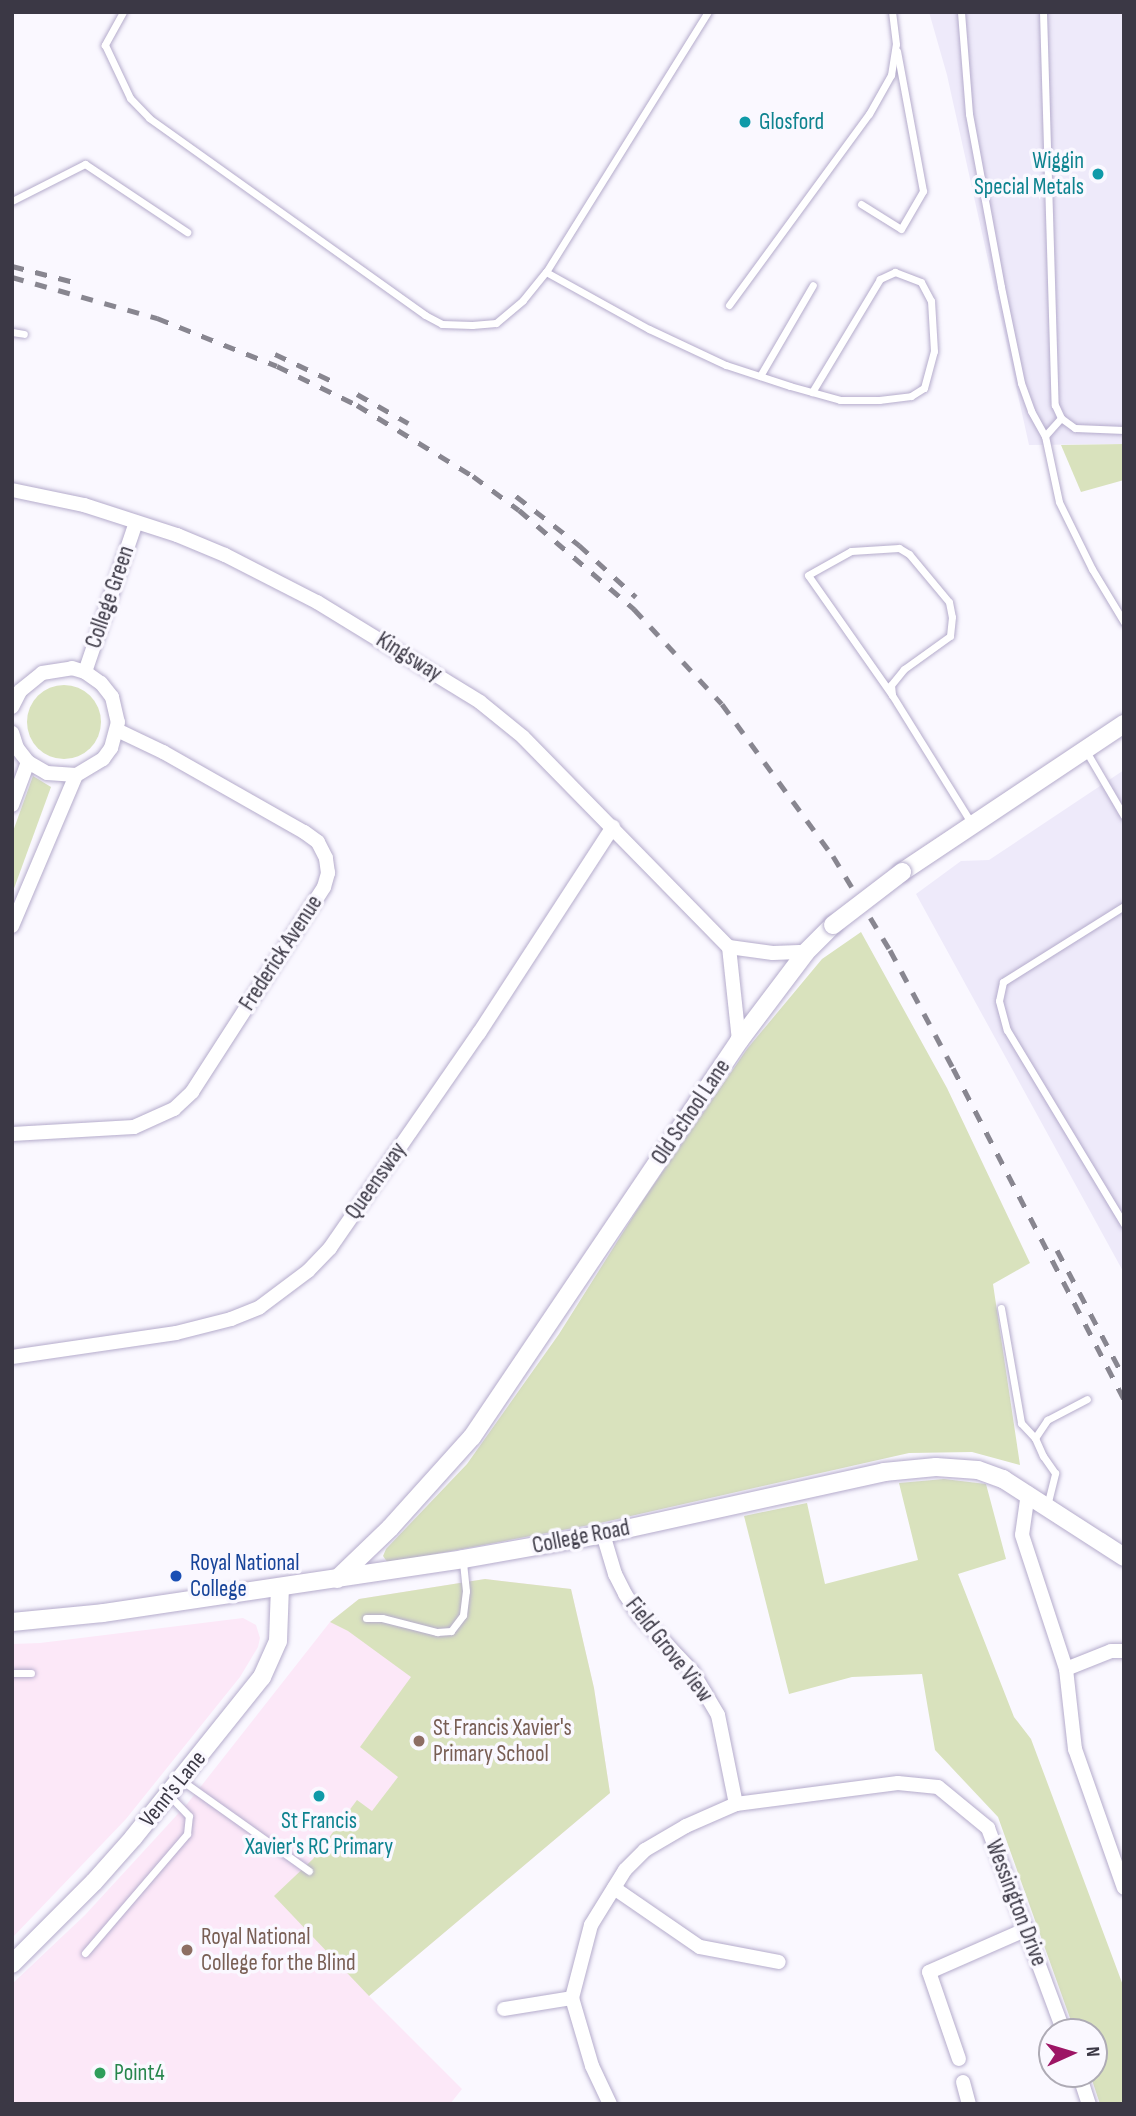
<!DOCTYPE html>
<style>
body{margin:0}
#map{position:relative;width:1136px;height:2116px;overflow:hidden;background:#faf8ff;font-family:"Sofia Sans Condensed",sans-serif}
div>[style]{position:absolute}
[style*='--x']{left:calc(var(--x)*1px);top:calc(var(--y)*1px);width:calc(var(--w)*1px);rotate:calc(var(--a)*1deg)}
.built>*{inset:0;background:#eeeafa}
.education>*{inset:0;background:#fce8f8}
.green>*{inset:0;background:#d9e2bd}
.round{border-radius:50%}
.roads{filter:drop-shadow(0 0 2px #b5accc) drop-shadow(0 0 2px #b5accc)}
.service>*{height:7px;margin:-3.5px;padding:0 3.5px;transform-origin:3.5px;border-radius:3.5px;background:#fff}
.minor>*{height:14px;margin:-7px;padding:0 7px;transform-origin:7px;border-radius:7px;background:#fff}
.tertiary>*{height:18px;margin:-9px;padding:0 9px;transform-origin:9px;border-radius:9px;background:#fff}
.rail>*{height:5px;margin-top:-2.5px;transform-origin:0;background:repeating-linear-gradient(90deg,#888690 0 12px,transparent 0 24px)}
.bridges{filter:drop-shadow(0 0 2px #b5accc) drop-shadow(0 0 2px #b5accc)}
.tertiary-bridge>*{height:18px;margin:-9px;padding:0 9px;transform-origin:9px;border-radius:9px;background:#fff}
.dots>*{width:19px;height:19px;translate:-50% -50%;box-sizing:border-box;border:4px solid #faf8ff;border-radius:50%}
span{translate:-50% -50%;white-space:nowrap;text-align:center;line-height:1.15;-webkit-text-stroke:7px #faf8ff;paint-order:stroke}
.culture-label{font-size:23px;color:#0d838f}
.left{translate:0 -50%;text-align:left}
.right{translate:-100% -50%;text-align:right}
.street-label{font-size:23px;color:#3b3845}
.transit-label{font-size:23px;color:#164399}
.education-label{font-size:23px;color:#785e54}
.leisure-label{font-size:23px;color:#27864d}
.frame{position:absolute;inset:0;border:14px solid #3b3845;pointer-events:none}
.north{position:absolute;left:1038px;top:2018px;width:70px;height:70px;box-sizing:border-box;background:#faf8ff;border:2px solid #aeabb5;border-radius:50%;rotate:86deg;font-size:19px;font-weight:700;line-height:28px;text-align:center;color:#3b3845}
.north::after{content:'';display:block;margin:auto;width:24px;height:32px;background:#9d1565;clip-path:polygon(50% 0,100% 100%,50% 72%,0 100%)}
</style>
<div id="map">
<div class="built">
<i style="clip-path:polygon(929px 12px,1124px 12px,1124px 444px,1029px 445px,947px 75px)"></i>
<i style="clip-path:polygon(1124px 770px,1124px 1273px,916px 894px,961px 861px,989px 860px)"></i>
</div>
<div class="education">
<i style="clip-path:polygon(485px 1579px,571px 1589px,594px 1688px,610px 1793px,369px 1996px,462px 2089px,450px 2104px,12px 2104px,12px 1984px,85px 1915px,187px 1804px,330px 1622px,359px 1599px)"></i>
<i style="clip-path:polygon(243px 1618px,256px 1625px,260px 1638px,258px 1647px,240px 1677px,126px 1819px,12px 1938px,12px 1644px,40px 1643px)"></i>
</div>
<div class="green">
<i style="clip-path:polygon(1124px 444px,1124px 480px,1081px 492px,1061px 445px)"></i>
<i class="round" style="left:27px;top:685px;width:74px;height:74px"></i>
<i style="clip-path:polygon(33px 776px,51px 787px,12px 894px,12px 834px)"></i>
<i style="clip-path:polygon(861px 932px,947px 1088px,1030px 1263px,993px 1284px,1020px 1465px,972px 1452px,909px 1453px,600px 1523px,388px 1563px,383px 1556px,386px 1549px,467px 1464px,559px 1334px,644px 1199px,747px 1049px,822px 959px)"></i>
<i style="clip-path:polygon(944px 1479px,986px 1484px,1006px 1559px,958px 1574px,1014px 1717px,1031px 1739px,1124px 1988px,1124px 2104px,1100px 2104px,1090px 2074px,1094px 2074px,1094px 2032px,1075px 2032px,998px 1817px,935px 1750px,922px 1674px,852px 1677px,789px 1694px,744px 1516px,807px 1503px,825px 1584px,918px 1560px,899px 1483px)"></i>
<i style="clip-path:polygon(485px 1579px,571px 1589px,594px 1688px,610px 1793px,369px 1996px,274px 1896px,313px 1859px,357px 1800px,372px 1811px,398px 1777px,360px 1747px,411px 1677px,348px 1631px,330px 1622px,359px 1599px)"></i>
</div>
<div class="roads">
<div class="service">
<i style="--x:123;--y:12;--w:38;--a:119"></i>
<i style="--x:105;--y:45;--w:59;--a:64.7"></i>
<i style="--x:130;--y:98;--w:28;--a:46"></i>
<i style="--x:149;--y:118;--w:339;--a:35.5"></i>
<i style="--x:425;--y:315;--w:19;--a:28"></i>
<i style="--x:442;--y:324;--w:30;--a:2"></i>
<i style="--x:472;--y:325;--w:24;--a:-5"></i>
<i style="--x:496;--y:323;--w:35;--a:-40"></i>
<i style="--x:523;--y:300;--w:36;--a:-51"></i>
<i style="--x:546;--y:272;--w:306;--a:-58.1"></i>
<i style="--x:961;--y:12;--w:102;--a:85.5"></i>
<i style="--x:969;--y:114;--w:176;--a:79.5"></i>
<i style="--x:1001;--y:287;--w:98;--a:78.2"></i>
<i style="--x:1021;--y:383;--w:30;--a:70"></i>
<i style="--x:1031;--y:411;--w:29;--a:61"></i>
<i style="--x:1043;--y:12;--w:393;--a:88.3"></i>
<i style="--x:1055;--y:405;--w:14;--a:65"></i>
<i style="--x:1061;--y:418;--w:17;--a:36"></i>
<i style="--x:1075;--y:428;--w:49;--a:2.3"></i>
<i style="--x:12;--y:201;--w:82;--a:-26.9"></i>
<i style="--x:85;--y:164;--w:123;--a:33.7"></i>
<i style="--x:861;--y:204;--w:47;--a:32"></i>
<i style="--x:901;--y:229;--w:44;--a:-59.9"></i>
<i style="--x:923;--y:191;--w:142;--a:-100.5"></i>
<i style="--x:546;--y:272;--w:118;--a:29"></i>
<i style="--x:649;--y:329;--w:85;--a:25.1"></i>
<i style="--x:726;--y:365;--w:67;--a:18.2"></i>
<i style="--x:790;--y:386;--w:52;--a:15.6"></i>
<i style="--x:840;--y:400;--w:39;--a:0"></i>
<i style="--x:879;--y:400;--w:32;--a:-7"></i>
<i style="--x:911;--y:396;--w:15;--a:-32"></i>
<i style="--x:924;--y:388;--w:38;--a:-75"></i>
<i style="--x:934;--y:351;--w:50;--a:-93.4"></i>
<i style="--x:931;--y:301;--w:21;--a:-118"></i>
<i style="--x:921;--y:282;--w:28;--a:-159"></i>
<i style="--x:895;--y:272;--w:17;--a:155"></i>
<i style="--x:880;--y:279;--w:132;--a:121"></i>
<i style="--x:729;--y:305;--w:237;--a:-53.8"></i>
<i style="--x:869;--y:114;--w:45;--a:-60.6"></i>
<i style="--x:891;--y:75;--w:31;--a:-81"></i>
<i style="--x:896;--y:44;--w:32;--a:-97"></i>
<i style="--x:12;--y:332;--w:12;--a:9"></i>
<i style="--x:760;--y:376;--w:105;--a:-59.8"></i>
<i style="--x:1061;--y:418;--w:24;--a:132"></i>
<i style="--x:1045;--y:436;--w:67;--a:78"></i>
<i style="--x:1059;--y:502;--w:75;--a:63.8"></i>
<i style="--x:1092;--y:569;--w:62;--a:58.9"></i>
<i style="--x:892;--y:695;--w:146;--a:-125"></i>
<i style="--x:808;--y:575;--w:49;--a:-29.2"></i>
<i style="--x:851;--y:551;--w:48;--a:-3.6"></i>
<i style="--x:899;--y:548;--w:12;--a:31"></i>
<i style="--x:909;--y:554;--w:62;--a:50.2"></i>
<i style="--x:949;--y:602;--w:15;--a:79"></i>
<i style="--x:952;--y:617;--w:19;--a:96"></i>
<i style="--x:950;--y:636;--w:57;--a:144.3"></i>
<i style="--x:904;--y:669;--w:21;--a:129"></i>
<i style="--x:891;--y:685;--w:10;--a:84"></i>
<i style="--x:892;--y:695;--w:152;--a:58.2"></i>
<i style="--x:1086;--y:751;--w:75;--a:59.7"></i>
<i style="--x:1124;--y:906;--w:143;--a:147.9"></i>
<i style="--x:1003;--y:982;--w:19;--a:102"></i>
<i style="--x:999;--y:1001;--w:30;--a:75"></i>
<i style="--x:1007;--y:1030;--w:227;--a:58.9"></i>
<i style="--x:1001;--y:1308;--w:117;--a:80.1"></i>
<i style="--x:1021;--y:1423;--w:21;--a:47"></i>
<i style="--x:1047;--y:1506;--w:34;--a:-76"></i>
<i style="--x:1055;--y:1473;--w:21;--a:-125"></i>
<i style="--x:1043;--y:1456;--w:20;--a:-114"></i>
<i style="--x:1035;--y:1438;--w:22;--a:-56"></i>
<i style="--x:1047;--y:1420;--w:45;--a:-27.7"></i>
<i style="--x:366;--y:1618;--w:16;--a:0"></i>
<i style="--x:382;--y:1618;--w:57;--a:14.3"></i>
<i style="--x:437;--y:1632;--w:14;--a:-4"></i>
<i style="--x:451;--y:1631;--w:20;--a:-53"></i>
<i style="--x:463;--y:1615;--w:24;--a:-83"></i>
<i style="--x:466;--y:1591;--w:31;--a:-96"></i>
<i style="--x:12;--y:1673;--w:19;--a:0"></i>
<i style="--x:181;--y:1780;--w:157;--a:35.4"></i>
<i style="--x:85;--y:1953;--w:157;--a:-49.4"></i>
<i style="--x:187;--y:1834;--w:18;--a:-84"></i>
<i style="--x:189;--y:1816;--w:29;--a:-134"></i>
</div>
<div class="minor">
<i style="--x:12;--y:490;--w:74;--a:11.8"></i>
<i style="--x:84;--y:505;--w:98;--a:17.9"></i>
<i style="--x:177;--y:535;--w:52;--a:22.6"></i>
<i style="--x:225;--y:555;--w:103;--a:27.1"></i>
<i style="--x:317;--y:602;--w:191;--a:31.5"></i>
<i style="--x:480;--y:702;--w:55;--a:39.1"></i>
<i style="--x:523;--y:737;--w:294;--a:45.6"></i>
<i style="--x:729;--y:947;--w:44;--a:7.8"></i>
<i style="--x:773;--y:953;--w:33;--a:-2"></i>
<i style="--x:85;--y:672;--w:158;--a:-71.2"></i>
<i style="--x:12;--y:707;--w:18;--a:-63"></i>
<i style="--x:20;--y:691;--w:28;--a:-39"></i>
<i style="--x:42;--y:673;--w:30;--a:-9"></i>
<i style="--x:72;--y:668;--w:14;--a:17"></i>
<i style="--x:85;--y:672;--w:19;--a:35"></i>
<i style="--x:101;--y:683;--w:18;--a:52"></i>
<i style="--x:112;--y:697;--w:26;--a:77"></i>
<i style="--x:118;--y:722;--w:27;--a:105"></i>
<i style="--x:111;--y:748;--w:14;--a:126"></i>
<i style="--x:103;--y:759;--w:31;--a:149"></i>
<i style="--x:76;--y:775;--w:29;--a:-176"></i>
<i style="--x:47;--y:773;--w:22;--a:-150"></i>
<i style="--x:28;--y:762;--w:18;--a:-128"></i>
<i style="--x:17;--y:748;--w:16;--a:-108"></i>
<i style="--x:12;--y:805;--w:46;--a:-69.6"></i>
<i style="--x:12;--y:926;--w:164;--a:-67"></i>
<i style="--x:729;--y:947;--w:95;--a:83.9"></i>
<i style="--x:12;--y:1134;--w:122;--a:-3.3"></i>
<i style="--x:134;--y:1127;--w:44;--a:-24.2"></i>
<i style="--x:174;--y:1109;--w:25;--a:-43"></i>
<i style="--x:192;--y:1092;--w:244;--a:-57.2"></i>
<i style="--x:324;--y:887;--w:15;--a:-74"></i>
<i style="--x:328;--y:873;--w:15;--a:-98"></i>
<i style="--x:326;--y:858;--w:18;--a:-117"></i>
<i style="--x:318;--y:842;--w:17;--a:-144"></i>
<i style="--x:304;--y:832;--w:162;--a:-150.4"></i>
<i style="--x:163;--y:752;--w:51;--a:-154.4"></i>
<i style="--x:12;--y:1357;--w:166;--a:-8.3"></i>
<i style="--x:176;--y:1333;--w:57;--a:-14.3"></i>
<i style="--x:231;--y:1319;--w:31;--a:-22"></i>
<i style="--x:260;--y:1307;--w:60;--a:-36.9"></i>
<i style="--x:308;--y:1271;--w:32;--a:-46"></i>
<i style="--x:330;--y:1248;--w:262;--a:-55.3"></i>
<i style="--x:479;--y:1033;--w:246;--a:-57"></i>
<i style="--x:1028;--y:1493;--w:42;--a:98.1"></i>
<i style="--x:1022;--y:1535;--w:141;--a:71.8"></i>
<i style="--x:1066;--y:1669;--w:81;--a:83.6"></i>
<i style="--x:1075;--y:1749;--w:147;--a:70.6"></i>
<i style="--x:603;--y:1534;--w:42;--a:73.3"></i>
<i style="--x:615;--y:1574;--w:22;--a:63"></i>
<i style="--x:625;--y:1594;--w:25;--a:56"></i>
<i style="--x:639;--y:1615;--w:77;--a:46.6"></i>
<i style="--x:692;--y:1671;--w:51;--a:59.4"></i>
<i style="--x:718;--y:1715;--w:91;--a:78.6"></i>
<i style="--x:736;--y:1804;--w:55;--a:156.3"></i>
<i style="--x:686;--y:1826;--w:48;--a:149.7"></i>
<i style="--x:645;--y:1850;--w:28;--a:135"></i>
<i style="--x:625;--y:1870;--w:65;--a:121.7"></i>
<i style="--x:591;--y:1925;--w:75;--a:104.6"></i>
<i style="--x:572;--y:1998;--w:71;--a:73.6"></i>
<i style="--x:592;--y:2066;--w:42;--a:64.7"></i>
<i style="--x:1066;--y:1669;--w:48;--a:-21.8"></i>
<i style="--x:1111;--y:1651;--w:13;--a:0"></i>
<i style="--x:736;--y:1804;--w:163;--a:-7.4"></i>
<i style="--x:898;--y:1783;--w:40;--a:5.7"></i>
<i style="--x:938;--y:1787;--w:65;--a:39.4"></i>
<i style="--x:988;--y:1828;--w:218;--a:69.6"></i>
<i style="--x:614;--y:1888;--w:104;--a:34.5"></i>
<i style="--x:700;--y:1947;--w:80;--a:10.8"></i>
<i style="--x:504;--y:2009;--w:69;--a:-9.2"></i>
<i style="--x:959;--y:2059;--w:92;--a:-109"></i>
<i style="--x:929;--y:1972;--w:107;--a:-23.7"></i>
<i style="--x:1079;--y:2074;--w:32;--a:72"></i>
<i style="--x:963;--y:2082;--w:23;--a:75"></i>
</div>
<div class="tertiary">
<i style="--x:902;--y:872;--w:267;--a:-33.7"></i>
<i style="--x:337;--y:1579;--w:74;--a:-43.9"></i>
<i style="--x:390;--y:1528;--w:122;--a:-48"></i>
<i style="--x:472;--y:1437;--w:478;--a:-56"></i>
<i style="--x:739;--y:1041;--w:111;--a:-53"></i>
<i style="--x:806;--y:952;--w:38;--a:-45"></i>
<i style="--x:12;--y:1622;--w:91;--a:-5.6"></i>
<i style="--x:103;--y:1613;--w:364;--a:-8.5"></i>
<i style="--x:463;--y:1559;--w:142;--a:-10.1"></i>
<i style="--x:603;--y:1534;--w:288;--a:-12.4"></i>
<i style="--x:884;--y:1472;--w:52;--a:-5.5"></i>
<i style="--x:936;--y:1467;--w:42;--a:4.1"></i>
<i style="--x:978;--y:1470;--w:27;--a:20"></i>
<i style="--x:1003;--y:1479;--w:144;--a:32.8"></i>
<i style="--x:12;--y:1964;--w:116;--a:-45"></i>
<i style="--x:94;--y:1882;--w:59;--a:-48.4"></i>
<i style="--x:133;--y:1838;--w:206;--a:-51.3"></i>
<i style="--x:262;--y:1677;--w:39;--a:-66"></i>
<i style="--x:278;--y:1641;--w:54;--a:-87.9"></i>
</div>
</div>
<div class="rail">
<i style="--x:12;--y:266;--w:64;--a:14.5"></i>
<i style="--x:12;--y:277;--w:151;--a:15.8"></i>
<i style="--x:157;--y:318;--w:129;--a:21.8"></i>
<i style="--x:277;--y:366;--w:89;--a:26"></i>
<i style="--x:357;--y:405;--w:136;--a:31.5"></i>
<i style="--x:473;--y:476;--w:57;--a:36.5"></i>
<i style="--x:519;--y:510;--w:152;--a:40.7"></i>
<i style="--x:634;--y:609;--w:129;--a:47.2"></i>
<i style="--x:722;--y:704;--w:188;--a:53.9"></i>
<i style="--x:833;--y:856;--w:110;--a:58.8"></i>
<i style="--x:890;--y:950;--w:134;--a:61.9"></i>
<i style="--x:953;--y:1068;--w:373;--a:62.7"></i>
<i style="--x:275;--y:354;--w:63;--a:25.3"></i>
<i style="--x:357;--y:394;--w:59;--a:29.6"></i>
<i style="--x:516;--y:496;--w:80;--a:37.9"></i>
<i style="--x:579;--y:545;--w:77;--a:42.4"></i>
<i style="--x:1057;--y:1250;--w:140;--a:62.3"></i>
</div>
<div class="bridges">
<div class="tertiary-bridge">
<i style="--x:833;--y:925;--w:87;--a:-37.5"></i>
</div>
</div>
<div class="dots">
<i style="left:745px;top:122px;background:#0f9aa8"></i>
<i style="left:1098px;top:174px;background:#0f9aa8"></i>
<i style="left:176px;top:1576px;background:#1a4fb4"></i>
<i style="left:419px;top:1741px;background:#8d6e63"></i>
<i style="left:319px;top:1796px;background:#0f9aa8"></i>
<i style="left:187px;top:1950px;background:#8d6e63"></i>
<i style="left:100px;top:2073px;background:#2e9e5b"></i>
</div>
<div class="culture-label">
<span class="left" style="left:759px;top:122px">Glosford</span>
<span class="right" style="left:1084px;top:174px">Wiggin<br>Special Metals</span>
<span style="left:319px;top:1834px">St Francis<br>Xavier's RC Primary</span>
</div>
<div class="street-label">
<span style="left:110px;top:597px;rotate:-71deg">College Green</span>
<span style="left:409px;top:657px;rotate:32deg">Kingsway</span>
<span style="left:281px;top:953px;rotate:-57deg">Frederick Avenue</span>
<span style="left:691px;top:1112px;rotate:-56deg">Old School Lane</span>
<span style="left:376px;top:1181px;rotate:-55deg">Queensway</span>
<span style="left:581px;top:1537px;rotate:-11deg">College Road</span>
<span style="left:669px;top:1650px;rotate:52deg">Field Grove View</span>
<span style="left:173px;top:1789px;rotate:-51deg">Venn's Lane</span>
<span style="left:1016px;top:1903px;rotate:69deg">Wessington Drive</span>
</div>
<div class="transit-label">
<span class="left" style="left:190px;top:1576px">Royal National<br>College</span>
</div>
<div class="education-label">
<span class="left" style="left:433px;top:1741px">St Francis Xavier's<br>Primary School</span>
<span class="left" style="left:201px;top:1950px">Royal National<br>College for the Blind</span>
</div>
<div class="leisure-label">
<span class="left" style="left:114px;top:2073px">Point4</span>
</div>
<div class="frame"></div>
<div class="north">N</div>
</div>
